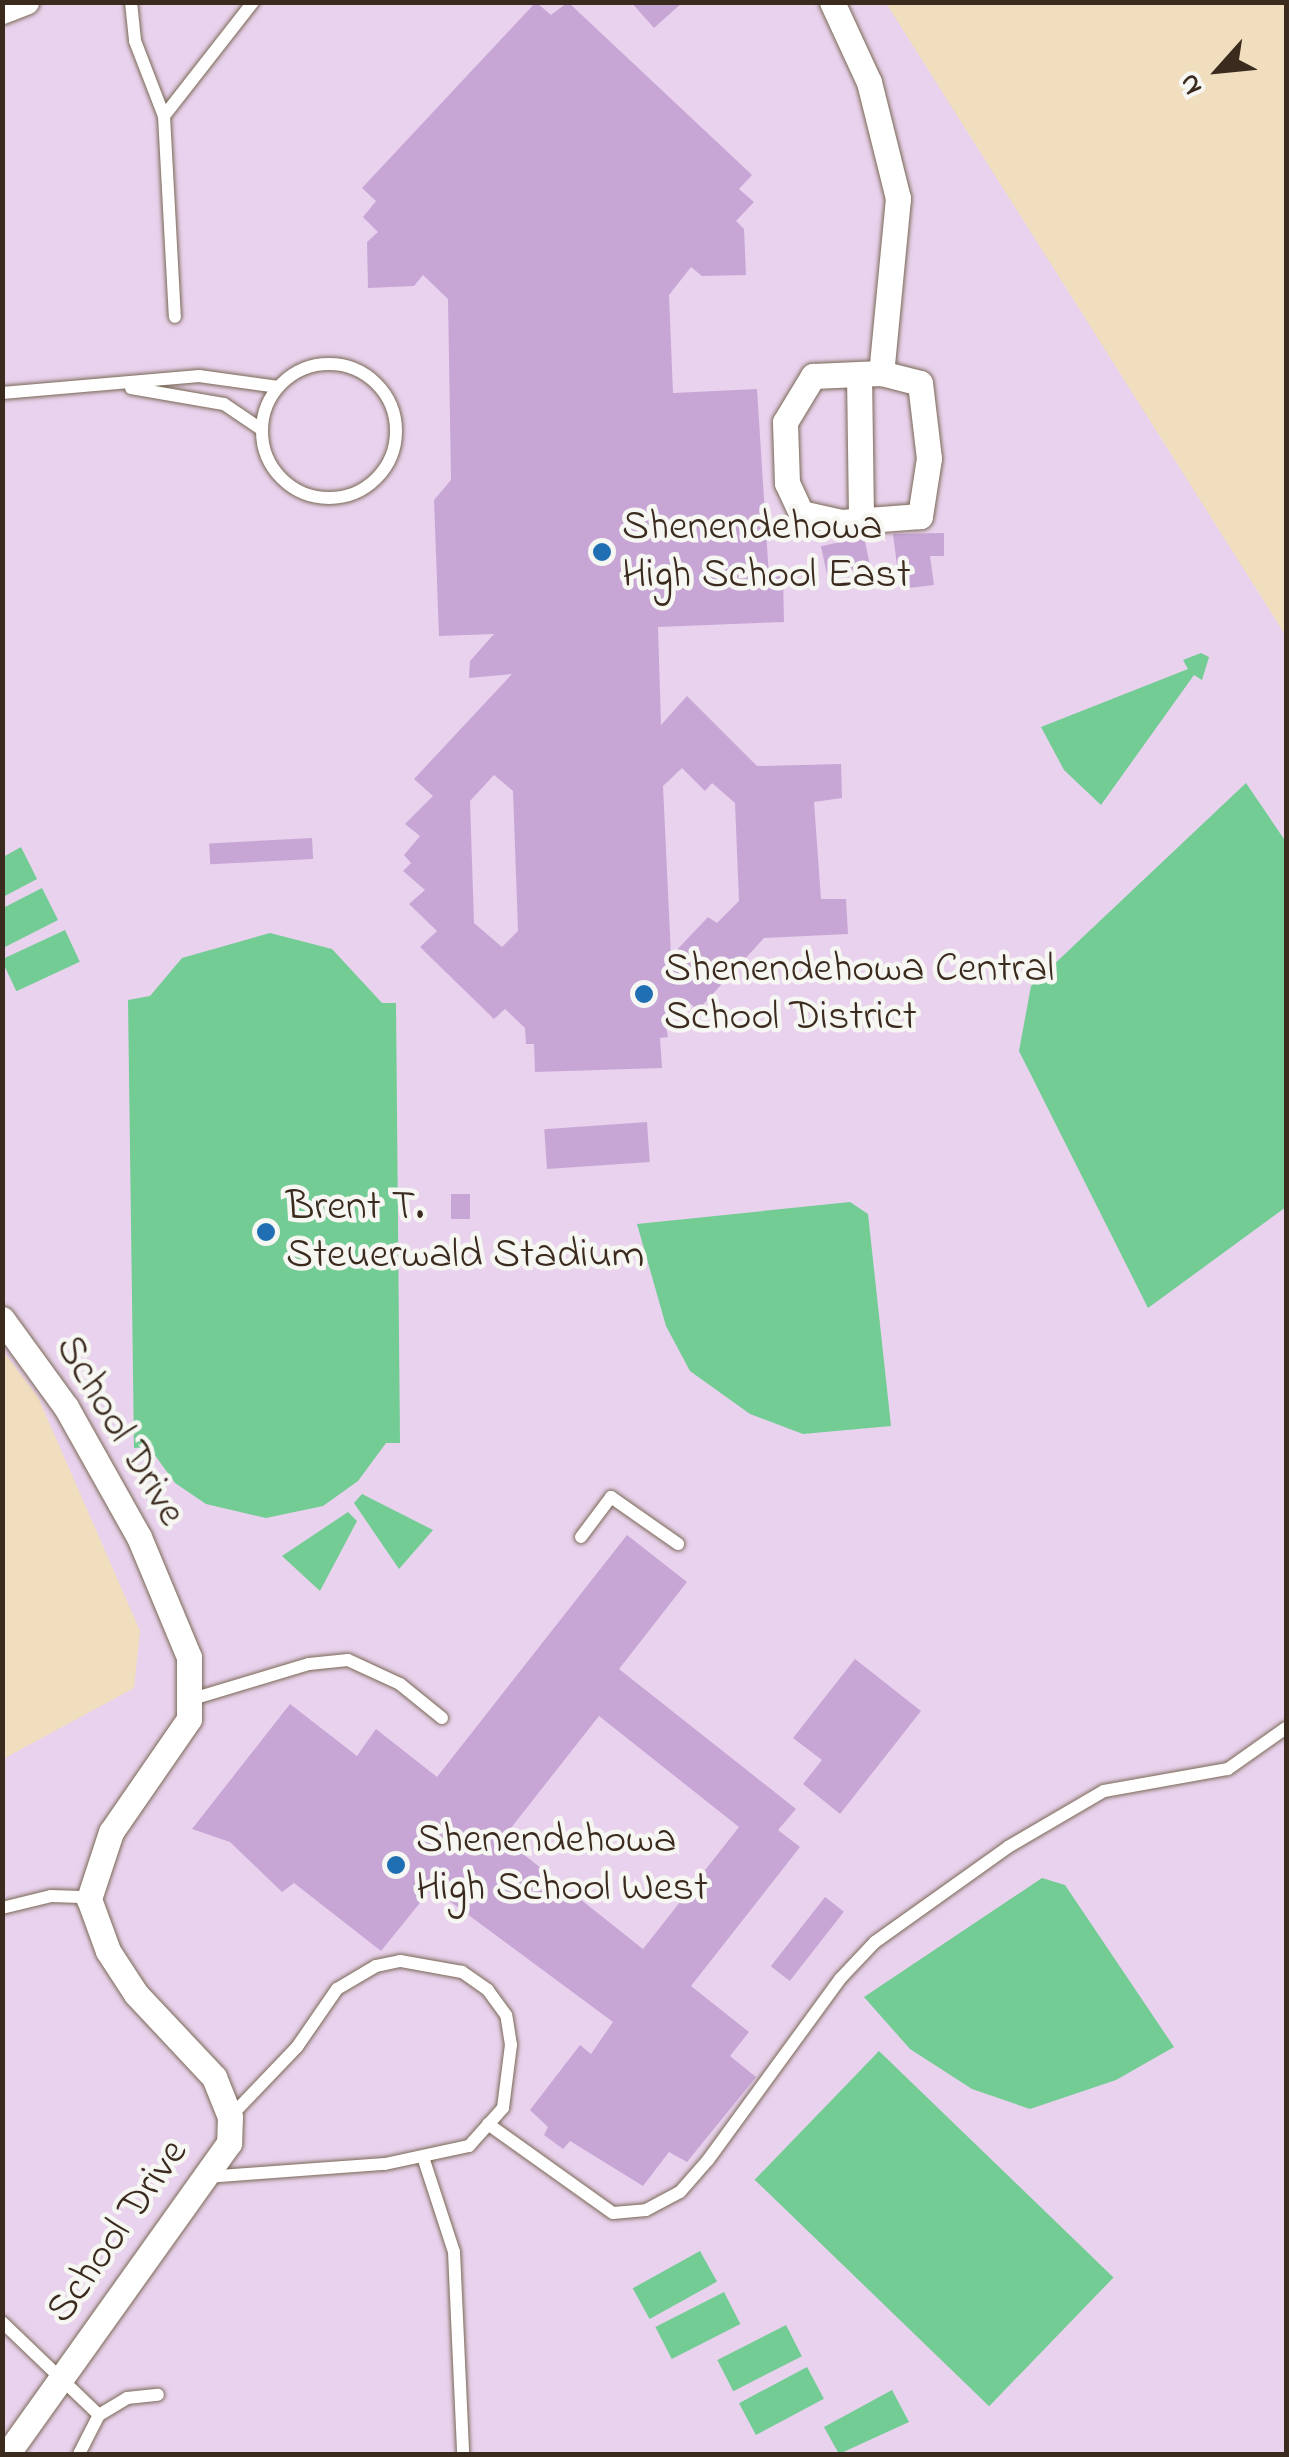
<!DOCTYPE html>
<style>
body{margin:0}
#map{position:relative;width:1289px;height:2457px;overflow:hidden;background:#f0debe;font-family:"Indie Flower",sans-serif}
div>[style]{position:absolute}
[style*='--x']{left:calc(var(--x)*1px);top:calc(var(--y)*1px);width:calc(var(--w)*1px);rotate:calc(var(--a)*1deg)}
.built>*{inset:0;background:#e9d2ed}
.green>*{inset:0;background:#72cc94;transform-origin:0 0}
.building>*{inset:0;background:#c7a6d6;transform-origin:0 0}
.roads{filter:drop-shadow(0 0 2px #7a6956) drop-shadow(0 0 2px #7a6956)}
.service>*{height:12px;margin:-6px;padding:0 6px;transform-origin:6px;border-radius:6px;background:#fff}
.service>.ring{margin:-6px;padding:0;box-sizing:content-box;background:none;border:12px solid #fff;border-radius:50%}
.minor>*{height:25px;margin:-12.5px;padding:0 12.5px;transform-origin:12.5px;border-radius:12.5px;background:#fff}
.dots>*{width:28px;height:28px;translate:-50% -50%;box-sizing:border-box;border:5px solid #f6f6f2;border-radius:50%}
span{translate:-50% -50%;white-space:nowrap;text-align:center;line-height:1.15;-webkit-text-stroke:9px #f6f6f2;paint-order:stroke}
.poi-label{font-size:42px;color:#3b2a1e}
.left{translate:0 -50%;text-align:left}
.street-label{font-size:42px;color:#3b2a1e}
.frame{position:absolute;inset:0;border:5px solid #3b2a1e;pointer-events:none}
.north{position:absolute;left:1169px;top:20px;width:100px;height:100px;-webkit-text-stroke:8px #f6f6f2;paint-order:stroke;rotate:243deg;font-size:28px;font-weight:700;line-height:40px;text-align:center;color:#3b2a1e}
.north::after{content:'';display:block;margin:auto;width:35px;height:45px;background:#3b2a1e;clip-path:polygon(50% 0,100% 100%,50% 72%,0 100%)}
</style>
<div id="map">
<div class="built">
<i style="clip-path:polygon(3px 3px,886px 3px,1286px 636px,1286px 2454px,3px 2454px,3px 1759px,134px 1688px,140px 1631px,38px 1397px,3px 1351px)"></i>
</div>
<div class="green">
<i style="clip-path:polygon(1201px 653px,1209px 657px,1202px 680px,1194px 675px,1101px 805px,1064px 770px,1041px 727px,1188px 669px,1183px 660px)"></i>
<i style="clip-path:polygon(1246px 783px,1286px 842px,1286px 1207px,1148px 1308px,1019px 1051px,1031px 986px)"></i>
<i style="clip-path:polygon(21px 847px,37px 879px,3px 897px,3px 857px)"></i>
<i style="clip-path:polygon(42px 888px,58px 920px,3px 948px,3px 908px)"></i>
<i style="left:65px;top:930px;width:35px;height:70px;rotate:65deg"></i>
<i style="clip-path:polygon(270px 933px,332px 949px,382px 1003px,396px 1003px,400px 1443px,386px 1443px,358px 1481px,323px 1506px,266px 1518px,206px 1504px,175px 1483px,149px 1447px,134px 1448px,128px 1000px,150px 996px,182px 958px)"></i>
<i style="clip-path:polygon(850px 1202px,868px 1214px,891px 1426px,803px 1434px,750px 1414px,690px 1371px,666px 1326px,637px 1224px)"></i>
<i style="clip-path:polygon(362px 1494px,433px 1530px,399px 1569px,354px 1503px)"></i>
<i style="clip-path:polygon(348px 1512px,357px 1521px,320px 1591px,282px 1556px)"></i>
<i style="clip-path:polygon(1042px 1878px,1065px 1885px,1174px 2047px,1116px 2080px,1030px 2109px,972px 2089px,910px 2049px,864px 1997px)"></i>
<i style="left:879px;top:2051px;width:326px;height:179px;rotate:44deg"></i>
<i style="left:700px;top:2251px;width:35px;height:77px;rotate:61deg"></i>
<i style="left:724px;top:2292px;width:36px;height:77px;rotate:63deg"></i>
<i style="left:786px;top:2325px;width:35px;height:77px;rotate:63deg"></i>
<i style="left:807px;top:2367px;width:36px;height:77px;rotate:62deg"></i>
<i style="clip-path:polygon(892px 2390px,909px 2422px,839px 2454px,824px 2427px)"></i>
</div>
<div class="building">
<i style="clip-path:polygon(evenodd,536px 2px,551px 15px,568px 2px,752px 175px,739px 189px,754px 202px,736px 221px,744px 229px,746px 275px,702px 276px,691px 267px,669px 295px,673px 393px,757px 389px,769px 577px,783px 576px,784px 622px,658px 627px,661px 725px,687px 696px,757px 766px,841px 764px,842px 798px,814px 802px,821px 899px,846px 899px,848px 934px,764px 938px,698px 1010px,688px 1002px,666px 1025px,668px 1037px,660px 1038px,662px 1068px,535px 1072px,534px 1044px,526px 1044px,525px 1028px,505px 1009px,494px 1019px,420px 947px,437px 931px,409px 904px,425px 890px,403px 871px,411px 863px,404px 855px,420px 836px,405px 824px,433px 796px,414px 779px,512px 674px,469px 678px,470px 661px,494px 634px,439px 636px,434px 500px,451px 480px,448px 299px,423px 275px,414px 286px,368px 288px,367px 242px,378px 232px,363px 217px,376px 201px,362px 188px,536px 2px,682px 768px,705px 791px,712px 783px,735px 803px,739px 901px,717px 923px,708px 917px,671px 956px,663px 786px,682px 768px,536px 2px,494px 775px,513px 791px,518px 931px,502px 947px,474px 923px,470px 801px,494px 775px)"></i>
<i style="clip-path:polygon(631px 2px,683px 2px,654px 28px)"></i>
<i style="clip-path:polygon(944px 533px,944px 556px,930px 556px,934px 585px,900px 589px,893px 534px)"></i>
<i style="left:864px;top:537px;width:30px;height:44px;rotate:78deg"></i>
<i style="left:312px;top:838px;width:21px;height:103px;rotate:87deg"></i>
<i style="left:647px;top:1122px;width:40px;height:103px;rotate:86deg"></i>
<i style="left:451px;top:1194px;width:19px;height:25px"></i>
<i style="clip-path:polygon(evenodd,627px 1535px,687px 1582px,619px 1669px,796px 1809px,778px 1830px,800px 1847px,691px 1986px,749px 2032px,730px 2056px,756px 2077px,687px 2162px,669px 2152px,643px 2186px,570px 2141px,563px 2149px,544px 2135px,548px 2127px,530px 2110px,580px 2045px,591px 2054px,613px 2022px,432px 1888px,381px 1951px,294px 1883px,282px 1892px,230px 1842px,192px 1829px,290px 1704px,357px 1756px,376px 1729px,437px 1777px,627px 1535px,599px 1716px,739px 1827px,643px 1949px,503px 1838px,599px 1716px)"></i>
<i style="clip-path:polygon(855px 1659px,921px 1711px,840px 1814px,803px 1784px,822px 1760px,793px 1738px)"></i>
<i style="left:825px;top:1897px;width:24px;height:88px;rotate:38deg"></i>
</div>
<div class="roads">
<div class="service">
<i style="--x:131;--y:2;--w:39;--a:84"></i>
<i style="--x:135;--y:41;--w:80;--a:68.9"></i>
<i style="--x:164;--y:116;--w:201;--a:86.9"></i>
<i style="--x:164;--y:116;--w:145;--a:-52"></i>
<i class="ring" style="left:262px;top:364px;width:122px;height:122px"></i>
<i style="--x:131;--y:388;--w:94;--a:9.8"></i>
<i style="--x:224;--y:404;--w:45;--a:34"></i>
<i style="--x:2;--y:393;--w:198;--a:-4.9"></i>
<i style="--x:199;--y:376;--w:80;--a:7.9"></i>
<i style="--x:581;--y:1537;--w:50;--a:-53.1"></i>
<i style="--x:611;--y:1497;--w:82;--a:35"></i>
<i style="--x:189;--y:1700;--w:125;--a:-16.7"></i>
<i style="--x:309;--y:1664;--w:39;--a:-6"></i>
<i style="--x:348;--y:1660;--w:57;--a:24.8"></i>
<i style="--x:400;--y:1684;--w:54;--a:39"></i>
<i style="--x:2;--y:1908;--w:50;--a:-13.8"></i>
<i style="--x:51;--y:1896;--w:38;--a:2"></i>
<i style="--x:488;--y:2124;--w:153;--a:35.5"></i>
<i style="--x:613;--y:2213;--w:33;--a:-5"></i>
<i style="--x:646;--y:2210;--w:38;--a:-28"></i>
<i style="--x:680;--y:2192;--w:43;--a:-48.8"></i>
<i style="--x:708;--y:2160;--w:224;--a:-53.9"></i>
<i style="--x:840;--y:1979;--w:51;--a:-46.6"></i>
<i style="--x:875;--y:1942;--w:163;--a:-35.5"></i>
<i style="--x:1008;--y:1847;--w:111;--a:-30.3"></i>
<i style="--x:1104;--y:1791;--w:126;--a:-10.1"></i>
<i style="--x:1228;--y:1769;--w:71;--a:-35.3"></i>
<i style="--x:423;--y:2157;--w:100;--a:71.9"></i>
<i style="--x:454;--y:2252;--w:202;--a:87.4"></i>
<i style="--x:206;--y:2177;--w:179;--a:-4.2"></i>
<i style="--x:385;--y:2164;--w:86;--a:-12.1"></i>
<i style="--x:469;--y:2146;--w:51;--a:-48.2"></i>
<i style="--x:503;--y:2108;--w:64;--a:-82.8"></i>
<i style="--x:511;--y:2045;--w:30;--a:-99"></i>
<i style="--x:506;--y:2015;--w:31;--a:-126"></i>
<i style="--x:488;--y:1990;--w:32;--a:-145"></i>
<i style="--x:462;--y:1972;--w:63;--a:-169.9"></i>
<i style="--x:400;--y:1961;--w:25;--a:168"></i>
<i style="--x:376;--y:1966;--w:45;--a:149.5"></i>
<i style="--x:337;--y:1989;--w:70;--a:124.6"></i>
<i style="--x:297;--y:2047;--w:97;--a:133.7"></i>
<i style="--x:2;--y:2322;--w:134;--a:43.8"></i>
<i style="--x:79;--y:2454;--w:44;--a:-62.9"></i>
<i style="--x:99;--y:2415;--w:33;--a:-31"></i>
<i style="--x:127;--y:2398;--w:31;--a:-6"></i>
</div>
<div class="minor">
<i style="--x:832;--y:2;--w:88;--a:65.2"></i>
<i style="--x:869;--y:82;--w:120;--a:76"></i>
<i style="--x:898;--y:198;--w:176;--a:95.5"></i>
<i style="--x:2;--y:11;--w:26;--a:-21"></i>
<i style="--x:881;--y:373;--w:40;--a:14.4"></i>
<i style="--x:920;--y:383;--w:76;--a:83.2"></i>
<i style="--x:929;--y:458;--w:59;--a:98.8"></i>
<i style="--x:920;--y:516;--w:79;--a:175.7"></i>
<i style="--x:841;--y:522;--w:41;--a:-167.3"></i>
<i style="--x:801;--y:513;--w:33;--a:-115"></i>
<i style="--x:787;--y:483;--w:61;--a:-91.9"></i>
<i style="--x:785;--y:422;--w:54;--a:-58.7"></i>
<i style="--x:813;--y:376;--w:68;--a:-2.5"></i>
<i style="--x:859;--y:374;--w:147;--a:89.2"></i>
<i style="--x:2;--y:1319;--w:109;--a:54"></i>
<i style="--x:66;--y:1407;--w:149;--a:60.7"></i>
<i style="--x:139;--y:1537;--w:130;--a:67.4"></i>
<i style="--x:189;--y:1657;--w:62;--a:90"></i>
<i style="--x:189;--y:1719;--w:137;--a:124.6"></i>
<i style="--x:111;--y:1832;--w:71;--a:108.2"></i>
<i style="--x:89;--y:1899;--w:55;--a:69.9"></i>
<i style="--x:108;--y:1951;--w:51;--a:56.9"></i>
<i style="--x:136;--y:1994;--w:114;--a:46.8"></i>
<i style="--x:214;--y:2077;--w:43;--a:68.2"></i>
<i style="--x:230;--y:2117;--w:26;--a:92"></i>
<i style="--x:229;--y:2143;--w:382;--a:125.5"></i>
</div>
</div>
<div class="dots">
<i style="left:602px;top:552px;background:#1f6fb2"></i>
<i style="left:644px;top:994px;background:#1f6fb2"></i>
<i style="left:266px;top:1232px;background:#1f6fb2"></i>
<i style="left:396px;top:1865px;background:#1f6fb2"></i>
</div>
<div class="poi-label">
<span class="left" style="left:622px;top:552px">Shenendehowa<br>High School East</span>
<span class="left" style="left:664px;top:994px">Shenendehowa Central<br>School District</span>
<span class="left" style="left:286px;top:1232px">Brent T.<br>Steuerwald Stadium</span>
<span class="left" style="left:416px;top:1865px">Shenendehowa<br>High School West</span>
</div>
<div class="street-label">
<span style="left:119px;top:1431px;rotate:59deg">School Drive</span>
<span style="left:118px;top:2232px;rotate:-55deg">School Drive</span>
</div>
<div class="frame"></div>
<div class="north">N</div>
</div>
